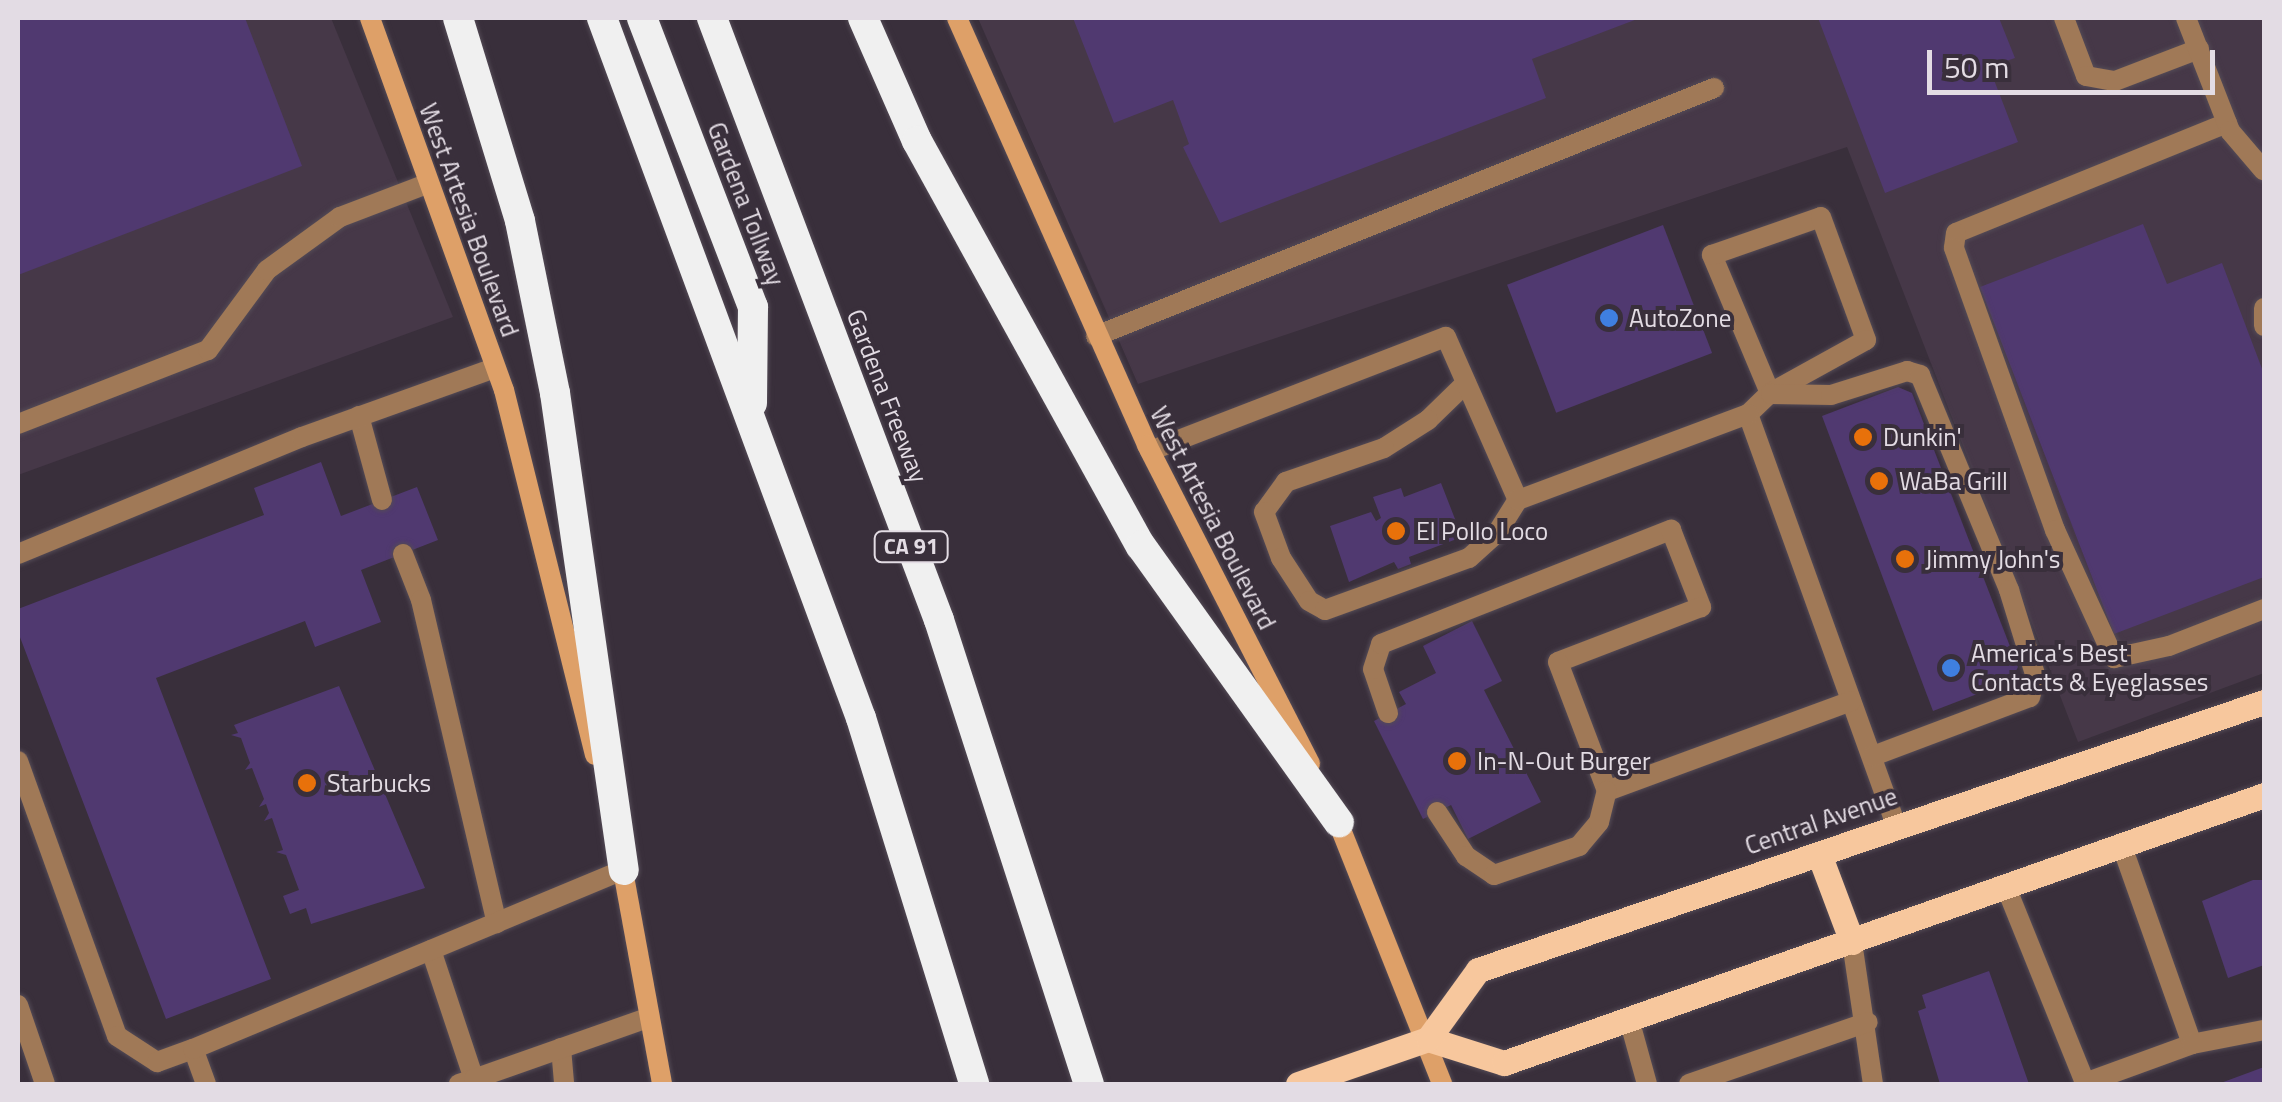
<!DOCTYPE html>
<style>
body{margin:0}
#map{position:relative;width:2282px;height:1102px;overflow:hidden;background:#392f3b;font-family:"Titillium Web",sans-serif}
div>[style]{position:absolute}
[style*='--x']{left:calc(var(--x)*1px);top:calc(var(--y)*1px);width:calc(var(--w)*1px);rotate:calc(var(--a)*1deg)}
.built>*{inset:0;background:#463848}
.building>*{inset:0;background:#503970;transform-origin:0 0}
.roads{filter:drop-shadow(0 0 2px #544b56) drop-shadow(0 0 2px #544b56)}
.lane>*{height:20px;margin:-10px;padding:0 10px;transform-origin:10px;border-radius:10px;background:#a07957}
.street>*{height:20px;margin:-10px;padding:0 10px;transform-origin:10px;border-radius:10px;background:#a07957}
.secondary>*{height:20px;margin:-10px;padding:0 10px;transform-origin:10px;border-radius:10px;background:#dea068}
.primary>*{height:25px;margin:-12.5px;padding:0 12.5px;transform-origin:12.5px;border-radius:12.5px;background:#f7c79d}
.highway>*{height:30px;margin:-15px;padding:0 15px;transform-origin:15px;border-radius:15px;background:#f0f0f0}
.dots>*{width:28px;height:28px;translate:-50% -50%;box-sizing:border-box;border:5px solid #392f3b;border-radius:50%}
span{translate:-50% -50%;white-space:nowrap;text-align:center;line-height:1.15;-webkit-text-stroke:8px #392f3b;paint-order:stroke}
.shield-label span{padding:2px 8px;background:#392f3b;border:2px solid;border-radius:8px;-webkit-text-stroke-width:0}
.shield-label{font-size:22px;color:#e3dce4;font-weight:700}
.street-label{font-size:25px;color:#e3dce4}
.poi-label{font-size:25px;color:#e3dce4}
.left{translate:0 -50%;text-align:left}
.frame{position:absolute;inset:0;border:20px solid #e3dce4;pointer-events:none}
.scale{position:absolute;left:1927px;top:50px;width:288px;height:45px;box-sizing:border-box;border:5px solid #e3dce4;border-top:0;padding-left:12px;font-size:30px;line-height:35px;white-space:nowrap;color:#e3dce4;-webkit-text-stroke:8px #392f3b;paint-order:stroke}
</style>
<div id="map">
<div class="built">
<i style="clip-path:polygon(18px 18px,331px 18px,453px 317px,18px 475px)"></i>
<i style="clip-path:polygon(978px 18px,2264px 18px,2264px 673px,2078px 742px,1847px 147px,1138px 384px)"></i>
</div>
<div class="building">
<i style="clip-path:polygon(18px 18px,245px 18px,302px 166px,18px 275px)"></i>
<i style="clip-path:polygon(1073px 18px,1640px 18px,1532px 59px,1546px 98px,1220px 223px,1183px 147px,1189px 144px,1173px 100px,1114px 123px)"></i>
<i style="clip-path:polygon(1818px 18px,1999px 18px,2015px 58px,1989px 67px,2018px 142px,1885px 193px)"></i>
<i style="clip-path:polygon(2143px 224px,2167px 284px,2222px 263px,2264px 374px,2264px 577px,2114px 634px,1980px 287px)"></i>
<i style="left:1663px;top:225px;width:137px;height:167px;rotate:69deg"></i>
<i style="clip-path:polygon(1898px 387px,1912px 393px,2018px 667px,2011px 681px,1933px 711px,1822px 416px)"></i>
<i style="clip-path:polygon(321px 462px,341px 516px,417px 487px,438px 540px,361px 570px,381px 622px,315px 647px,305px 621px,156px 678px,271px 979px,166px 1019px,18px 632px,18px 609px,264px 515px,254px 488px)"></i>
<i style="clip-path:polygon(1441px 483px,1462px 537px,1409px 557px,1411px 564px,1398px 569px,1394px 562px,1349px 582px,1330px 526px,1371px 512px,1376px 521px,1381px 518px,1373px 497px,1401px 488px,1404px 497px)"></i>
<i style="clip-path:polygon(1472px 621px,1502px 681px,1484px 690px,1541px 802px,1468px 839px,1451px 805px,1423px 819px,1374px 721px,1406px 704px,1399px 692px,1436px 673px,1423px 646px)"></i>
<i style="clip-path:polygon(339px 686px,425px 888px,311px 924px,306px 908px,290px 914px,283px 896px,299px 890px,286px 855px,276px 852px,283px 850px,272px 818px,264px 821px,269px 813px,266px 804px,259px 807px,264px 799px,252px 768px,245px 770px,250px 763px,241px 738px,231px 735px,238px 733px,234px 725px)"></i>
<i style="clip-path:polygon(2253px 880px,2264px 880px,2264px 965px,2228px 978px,2202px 901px)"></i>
<i style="clip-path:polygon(1989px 971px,2029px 1084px,1940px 1084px,1918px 1011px,1926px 1008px,1922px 995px)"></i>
<i style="clip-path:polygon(2264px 1067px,2264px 1084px,2218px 1084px)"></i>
</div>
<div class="roads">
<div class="lane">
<i style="--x:2064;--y:18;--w:62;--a:69.2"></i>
<i style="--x:2086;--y:76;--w:29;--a:10"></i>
<i style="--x:2115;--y:81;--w:90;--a:-20.9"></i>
<i style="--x:2227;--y:123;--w:292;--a:157.9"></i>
<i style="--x:1956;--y:233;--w:15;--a:98"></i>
<i style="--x:1954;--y:248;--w:300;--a:70.3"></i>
<i style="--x:2055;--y:530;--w:141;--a:65.3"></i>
<i style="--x:2114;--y:658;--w:56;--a:-12.3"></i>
<i style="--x:2169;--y:646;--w:102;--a:-21.3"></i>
<i style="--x:2264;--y:308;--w:18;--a:90"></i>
<i style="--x:1096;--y:336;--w:666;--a:-21.87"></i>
<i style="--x:1466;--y:383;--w:53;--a:135.8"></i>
<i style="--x:1428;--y:420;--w:52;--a:147.5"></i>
<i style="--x:1384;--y:448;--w:104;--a:160.9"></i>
<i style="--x:1286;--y:482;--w:37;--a:126"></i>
<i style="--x:1264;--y:512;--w:49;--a:69.7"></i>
<i style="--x:1281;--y:558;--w:51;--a:56.9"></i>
<i style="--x:1309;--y:601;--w:18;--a:29"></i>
<i style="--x:1325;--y:610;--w:153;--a:-19.9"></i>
<i style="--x:1469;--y:558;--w:38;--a:-42"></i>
<i style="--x:1497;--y:533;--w:39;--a:-58"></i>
<i style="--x:1770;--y:393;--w:150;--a:-112.8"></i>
<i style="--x:1712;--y:255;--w:115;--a:-19.2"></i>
<i style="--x:1821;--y:217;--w:131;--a:69.9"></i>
<i style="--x:1866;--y:340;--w:110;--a:151.1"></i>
<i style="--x:1770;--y:393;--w:30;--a:136"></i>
<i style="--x:1748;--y:414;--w:439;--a:70.2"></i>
<i style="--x:1771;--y:394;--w:60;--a:1"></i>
<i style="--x:1831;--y:395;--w:80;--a:-17.5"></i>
<i style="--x:1907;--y:371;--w:14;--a:17"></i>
<i style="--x:1920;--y:375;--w:233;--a:67.5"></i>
<i style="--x:2009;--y:590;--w:91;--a:72.8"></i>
<i style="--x:2036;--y:677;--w:21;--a:107"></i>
<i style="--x:2030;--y:697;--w:168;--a:159.4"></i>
<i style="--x:359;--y:416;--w:87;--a:74.7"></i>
<i style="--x:18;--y:424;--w:204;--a:-21.3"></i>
<i style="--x:208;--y:350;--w:99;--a:-53.6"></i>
<i style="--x:267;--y:270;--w:90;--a:-36"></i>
<i style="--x:340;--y:217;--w:95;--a:-20.9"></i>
<i style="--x:1150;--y:451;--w:317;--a:-21.1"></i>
<i style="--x:1446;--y:337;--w:178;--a:66.2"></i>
<i style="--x:1518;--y:500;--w:246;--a:-20.5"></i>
<i style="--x:18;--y:554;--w:307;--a:-22.4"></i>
<i style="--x:302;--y:437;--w:205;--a:-19.7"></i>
<i style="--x:403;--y:554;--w:49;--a:68.6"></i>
<i style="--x:421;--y:600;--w:332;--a:76.8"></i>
<i style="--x:1388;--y:713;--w:46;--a:-108.8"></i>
<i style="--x:1373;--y:669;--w:26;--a:-72"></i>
<i style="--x:1381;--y:644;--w:312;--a:-21.5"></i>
<i style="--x:1671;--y:530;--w:83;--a:68.7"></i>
<i style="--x:1701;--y:607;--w:153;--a:159"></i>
<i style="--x:1558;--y:662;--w:138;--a:69.2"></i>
<i style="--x:1607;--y:791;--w:260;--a:-20.2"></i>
<i style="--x:18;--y:761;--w:292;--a:70.2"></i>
<i style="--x:117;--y:1036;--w:48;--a:33"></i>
<i style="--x:157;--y:1062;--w:38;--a:-20"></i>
<i style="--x:1437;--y:812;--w:53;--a:56.6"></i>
<i style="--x:1466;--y:856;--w:34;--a:34"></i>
<i style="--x:1494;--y:875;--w:90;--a:-18.8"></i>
<i style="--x:1579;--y:846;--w:31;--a:-50"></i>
<i style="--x:1599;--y:822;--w:32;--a:-76"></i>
<i style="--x:2006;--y:887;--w:211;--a:68"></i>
<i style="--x:2085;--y:1083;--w:114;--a:-20"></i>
<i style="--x:2192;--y:1044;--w:210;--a:-109.5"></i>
<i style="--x:1852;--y:942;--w:144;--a:81.6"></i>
<i style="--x:431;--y:950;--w:136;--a:71.6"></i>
<i style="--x:474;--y:1079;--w:16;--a:162"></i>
<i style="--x:18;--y:1005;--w:83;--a:71.1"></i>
<i style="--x:1629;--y:1019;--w:67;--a:74.5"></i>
<i style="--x:2192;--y:1044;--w:73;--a:-11"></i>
<i style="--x:561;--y:1048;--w:36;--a:85"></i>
<i style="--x:474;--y:1079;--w:183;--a:-19.4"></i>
<i style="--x:206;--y:1084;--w:37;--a:-110"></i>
<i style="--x:193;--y:1049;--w:467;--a:-22.6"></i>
<i style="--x:1689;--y:1084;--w:189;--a:-19.1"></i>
</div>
<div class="street">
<i style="--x:2186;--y:18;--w:121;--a:68.7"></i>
<i style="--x:2230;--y:131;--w:52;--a:49.6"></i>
</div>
<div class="secondary">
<i style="--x:370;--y:18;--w:395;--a:70.2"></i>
<i style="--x:504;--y:390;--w:376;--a:76"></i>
<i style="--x:957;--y:18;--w:467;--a:66"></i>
<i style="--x:1147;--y:445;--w:358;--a:62.9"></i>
<i style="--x:1334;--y:812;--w:293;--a:68.3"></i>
<i style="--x:621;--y:860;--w:228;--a:79.6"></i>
</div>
<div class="primary">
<i style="--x:1819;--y:854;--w:94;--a:69.4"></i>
<i style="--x:1428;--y:1039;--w:80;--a:17.5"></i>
<i style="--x:1504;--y:1063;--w:806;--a:-19.42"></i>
<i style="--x:1298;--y:1084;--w:138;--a:-19.1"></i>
<i style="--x:1428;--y:1039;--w:85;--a:-54.1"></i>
<i style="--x:1478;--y:970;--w:830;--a:-18.83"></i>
</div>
<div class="highway">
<i style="--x:458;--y:18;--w:212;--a:73"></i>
<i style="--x:520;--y:221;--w:176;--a:78.5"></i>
<i style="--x:555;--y:393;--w:482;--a:81.8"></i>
<i style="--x:602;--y:18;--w:746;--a:69.7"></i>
<i style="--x:861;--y:718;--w:383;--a:72.8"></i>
<i style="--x:642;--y:18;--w:310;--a:69"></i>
<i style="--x:753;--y:307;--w:96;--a:90.6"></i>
<i style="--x:712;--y:18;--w:643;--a:69.34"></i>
<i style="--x:939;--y:620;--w:488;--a:72.1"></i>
<i style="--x:863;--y:18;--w:134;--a:66.3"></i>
<i style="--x:917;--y:141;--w:463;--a:61.1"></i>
<i style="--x:1141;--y:546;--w:340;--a:54.4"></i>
</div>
</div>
<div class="dots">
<i style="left:1609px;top:318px;background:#3f7fe0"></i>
<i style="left:1863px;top:437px;background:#e8710a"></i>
<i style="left:1879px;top:481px;background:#e8710a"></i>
<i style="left:1396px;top:531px;background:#e8710a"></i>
<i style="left:1905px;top:559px;background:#e8710a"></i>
<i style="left:1951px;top:668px;background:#3f7fe0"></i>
<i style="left:1457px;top:761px;background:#e8710a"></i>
<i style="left:307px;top:783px;background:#e8710a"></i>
</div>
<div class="shield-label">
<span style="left:911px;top:547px">CA 91</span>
</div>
<div class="street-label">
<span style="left:746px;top:204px;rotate:69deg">Gardena Tollway</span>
<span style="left:469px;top:220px;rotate:70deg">West Artesia Boulevard</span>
<span style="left:887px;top:396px;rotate:69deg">Gardena Freeway</span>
<span style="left:1213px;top:518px;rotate:63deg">West Artesia Boulevard</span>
<span style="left:1821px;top:821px;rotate:-19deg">Central Avenue</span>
</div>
<div class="poi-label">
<span class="left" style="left:1629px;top:318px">AutoZone</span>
<span class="left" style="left:1883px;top:437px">Dunkin'</span>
<span class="left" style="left:1899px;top:481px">WaBa Grill</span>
<span class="left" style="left:1416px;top:531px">El Pollo Loco</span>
<span class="left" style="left:1925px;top:559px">Jimmy John's</span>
<span class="left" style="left:1971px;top:668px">America's Best<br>Contacts &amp; Eyeglasses</span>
<span class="left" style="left:1477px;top:761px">In-N-Out Burger</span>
<span class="left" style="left:327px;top:783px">Starbucks</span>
</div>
<div class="frame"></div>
<div class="scale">50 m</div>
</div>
